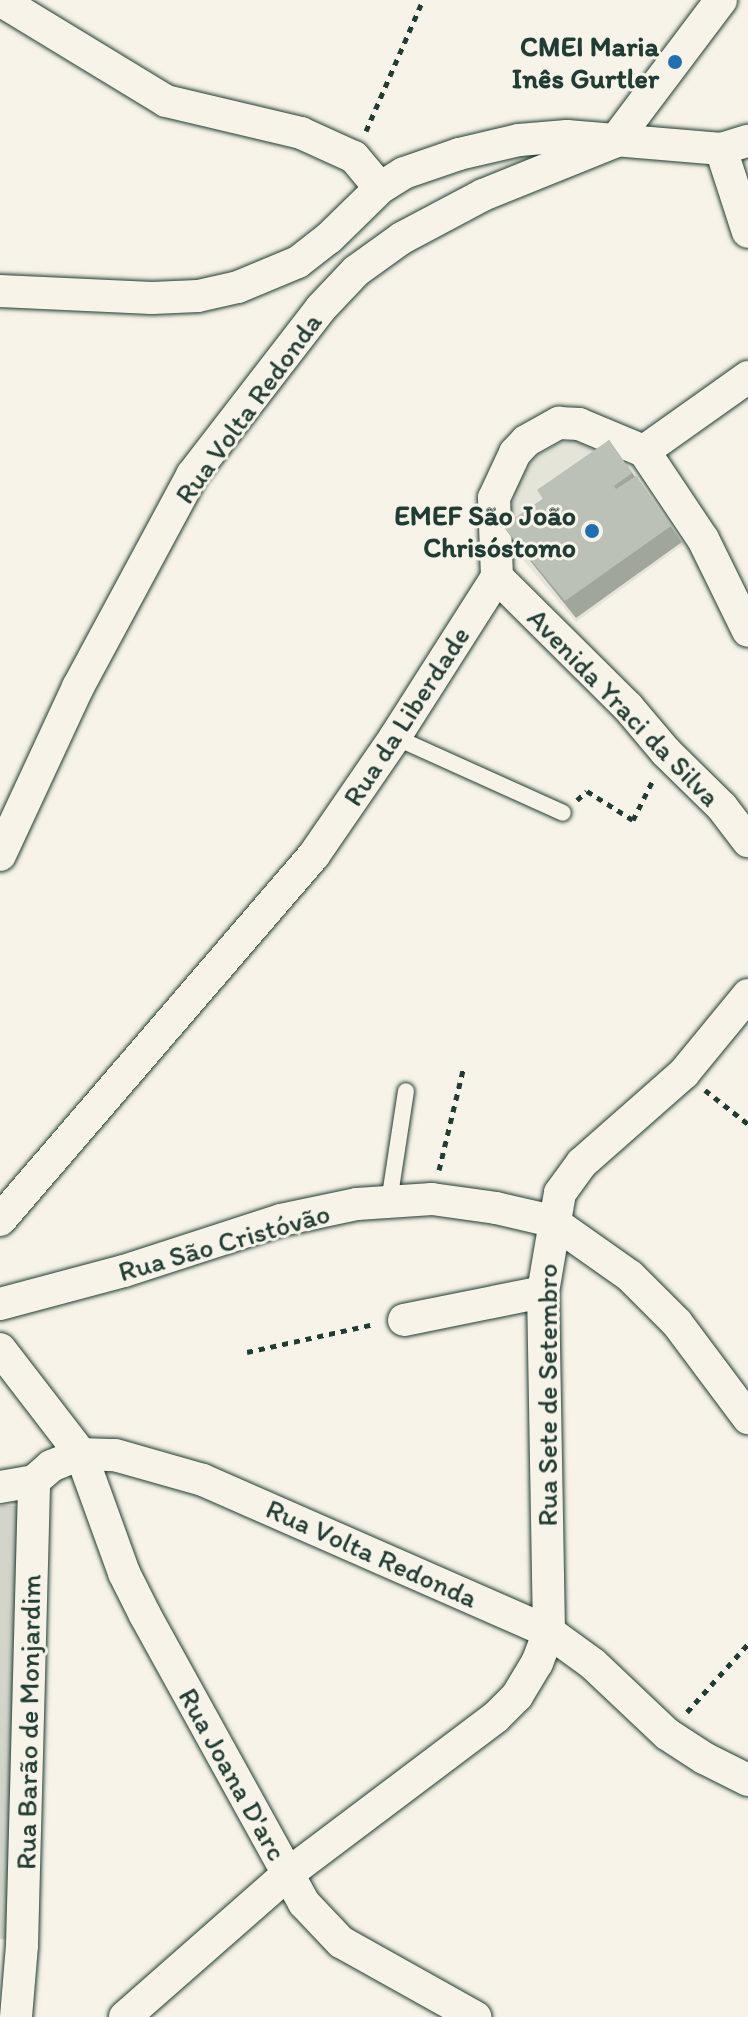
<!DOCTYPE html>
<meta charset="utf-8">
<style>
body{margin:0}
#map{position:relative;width:748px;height:2017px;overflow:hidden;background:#f7f3e8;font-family:Itim,sans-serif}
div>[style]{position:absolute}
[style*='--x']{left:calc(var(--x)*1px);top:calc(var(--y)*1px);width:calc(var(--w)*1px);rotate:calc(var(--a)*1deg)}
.built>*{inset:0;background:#e5e4d9}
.green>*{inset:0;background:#d3d5ca}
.path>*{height:5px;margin-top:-2.5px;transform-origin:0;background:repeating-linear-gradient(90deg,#1f3d34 0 6px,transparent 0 12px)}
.roads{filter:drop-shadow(0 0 2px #1f3d34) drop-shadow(0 0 2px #1f3d34)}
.service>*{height:16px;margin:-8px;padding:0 8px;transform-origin:8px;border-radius:8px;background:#f7f3e8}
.minor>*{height:32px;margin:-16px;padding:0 16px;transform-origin:16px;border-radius:16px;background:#f7f3e8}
.wall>*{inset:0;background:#a1a69d}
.building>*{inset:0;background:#bbc1b6}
.dots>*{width:22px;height:22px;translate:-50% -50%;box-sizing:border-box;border:4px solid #f7f3e8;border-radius:50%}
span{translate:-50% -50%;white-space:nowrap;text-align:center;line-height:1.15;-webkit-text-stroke:6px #f7f3e8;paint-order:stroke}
.poi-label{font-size:28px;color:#1f3d34;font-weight:700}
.right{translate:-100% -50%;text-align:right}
.street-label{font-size:28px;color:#1f3d34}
</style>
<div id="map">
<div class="built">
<i style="clip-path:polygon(583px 439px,616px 448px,684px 544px,576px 622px,513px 548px,507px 525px,517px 484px,534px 458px,558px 443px)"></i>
</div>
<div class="green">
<i style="clip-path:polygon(0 1505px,29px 1507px,15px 1940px,0 1939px)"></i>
</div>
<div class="path">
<i style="--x:366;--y:131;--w:143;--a:-66.5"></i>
<i style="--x:577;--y:800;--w:13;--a:-42"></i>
<i style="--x:587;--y:791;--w:54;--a:32.2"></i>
<i style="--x:633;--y:820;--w:47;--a:-63.4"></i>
<i style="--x:705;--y:1090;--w:55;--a:38.3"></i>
<i style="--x:439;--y:1170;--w:103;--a:-76.5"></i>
<i style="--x:247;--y:1352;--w:130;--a:-12.4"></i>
<i style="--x:687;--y:1712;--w:91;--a:-48.1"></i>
</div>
<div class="roads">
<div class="service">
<i style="--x:395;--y:737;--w:184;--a:24.3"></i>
<i style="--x:389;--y:1202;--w:112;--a:-81.3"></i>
</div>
<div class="minor">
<i style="--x:0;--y:0;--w:194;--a:31.3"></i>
<i style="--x:166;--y:101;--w:139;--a:13.3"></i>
<i style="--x:301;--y:133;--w:58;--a:24.4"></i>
<i style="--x:354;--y:157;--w:40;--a:50"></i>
<i style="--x:614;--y:142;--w:178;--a:-53"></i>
<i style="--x:721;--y:149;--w:87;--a:72"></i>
<i style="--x:0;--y:291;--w:152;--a:2.6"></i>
<i style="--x:152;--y:298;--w:46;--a:-2.5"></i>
<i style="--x:198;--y:296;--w:41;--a:-12.7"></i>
<i style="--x:238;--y:287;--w:65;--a:-22.6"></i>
<i style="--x:298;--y:262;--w:39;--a:-38"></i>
<i style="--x:329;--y:238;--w:71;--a:-44.4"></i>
<i style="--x:380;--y:188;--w:28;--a:-32"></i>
<i style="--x:404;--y:173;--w:58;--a:-19.1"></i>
<i style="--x:459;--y:154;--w:62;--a:-13.1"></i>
<i style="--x:519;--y:140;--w:48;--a:-4.8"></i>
<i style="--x:567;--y:136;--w:155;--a:4.8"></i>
<i style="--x:721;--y:149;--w:28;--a:-17"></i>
<i style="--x:644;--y:451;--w:128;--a:-35.4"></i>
<i style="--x:497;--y:577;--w:185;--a:44.8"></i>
<i style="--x:628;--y:707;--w:59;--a:49.8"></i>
<i style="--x:666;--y:752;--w:78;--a:44.5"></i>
<i style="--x:722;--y:807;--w:43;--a:52.6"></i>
<i style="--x:0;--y:855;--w:185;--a:-65.1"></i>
<i style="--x:78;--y:687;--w:241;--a:-61.7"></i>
<i style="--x:192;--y:475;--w:211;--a:-52.3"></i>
<i style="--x:321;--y:308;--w:51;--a:-46.6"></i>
<i style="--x:356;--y:271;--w:57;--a:-35.7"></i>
<i style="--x:402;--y:238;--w:92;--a:-28"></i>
<i style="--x:483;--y:195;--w:141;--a:-22"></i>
<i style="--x:0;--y:1220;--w:481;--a:-49.3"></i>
<i style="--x:314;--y:855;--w:143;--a:-55.5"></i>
<i style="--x:395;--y:737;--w:190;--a:-57.5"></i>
<i style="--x:497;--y:577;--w:79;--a:-92.2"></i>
<i style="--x:494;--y:498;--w:50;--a:-65"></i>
<i style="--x:515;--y:453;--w:16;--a:-47"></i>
<i style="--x:526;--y:441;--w:38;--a:-29"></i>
<i style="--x:559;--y:423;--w:20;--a:3"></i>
<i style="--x:579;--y:424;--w:70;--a:22.6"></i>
<i style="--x:644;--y:451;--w:106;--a:56.2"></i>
<i style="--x:703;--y:539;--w:102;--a:63.9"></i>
<i style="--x:0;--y:1304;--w:128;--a:-14.9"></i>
<i style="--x:124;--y:1271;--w:165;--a:-18"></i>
<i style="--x:281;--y:1220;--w:78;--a:-11.9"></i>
<i style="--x:357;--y:1204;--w:75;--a:-3.8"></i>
<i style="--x:432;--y:1199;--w:65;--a:8"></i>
<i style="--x:496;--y:1208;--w:57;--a:13.1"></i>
<i style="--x:552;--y:1221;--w:95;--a:35.2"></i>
<i style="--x:630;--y:1276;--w:66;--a:45"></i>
<i style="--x:677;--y:1323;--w:119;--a:53.2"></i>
<i style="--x:404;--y:1320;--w:142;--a:-11.4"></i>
<i style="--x:0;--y:1349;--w:133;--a:52.4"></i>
<i style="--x:81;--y:1454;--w:127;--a:70.1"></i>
<i style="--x:124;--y:1573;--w:47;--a:63.4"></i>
<i style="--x:145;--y:1615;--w:329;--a:61.1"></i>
<i style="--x:304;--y:1903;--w:54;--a:46.5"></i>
<i style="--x:341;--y:1942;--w:154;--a:29.2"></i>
<i style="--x:0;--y:1487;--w:35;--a:-10"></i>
<i style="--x:34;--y:1481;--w:23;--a:-41"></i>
<i style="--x:51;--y:1466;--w:32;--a:-22"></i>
<i style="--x:81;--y:1454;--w:34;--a:2"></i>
<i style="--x:115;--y:1455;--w:91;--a:15.9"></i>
<i style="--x:203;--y:1480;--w:378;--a:23.7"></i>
<i style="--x:549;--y:1632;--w:54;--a:36"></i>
<i style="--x:593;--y:1664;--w:102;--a:43.4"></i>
<i style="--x:667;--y:1734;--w:44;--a:33"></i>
<i style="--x:704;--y:1758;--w:49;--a:26.6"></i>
<i style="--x:16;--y:2017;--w:72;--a:-85.2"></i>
<i style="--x:22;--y:1945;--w:464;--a:-88.5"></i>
<i style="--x:125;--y:2017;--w:218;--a:-41.3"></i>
<i style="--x:289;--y:1873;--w:259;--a:-37"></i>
<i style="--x:496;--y:1717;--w:30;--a:-45"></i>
<i style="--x:517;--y:1696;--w:39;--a:-59"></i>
<i style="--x:537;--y:1663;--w:33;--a:-69"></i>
<i style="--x:549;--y:1632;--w:340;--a:-91"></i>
<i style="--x:543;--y:1292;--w:100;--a:-80.3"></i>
<i style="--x:560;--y:1193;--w:37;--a:-54"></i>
<i style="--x:582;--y:1163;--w:136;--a:-41.4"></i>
<i style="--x:684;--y:1073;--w:101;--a:-50.6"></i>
</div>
</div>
<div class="wall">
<i style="clip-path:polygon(609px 440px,635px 477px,636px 476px,682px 542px,576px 618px,515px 542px,503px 526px,543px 499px)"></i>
</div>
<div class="building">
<i style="clip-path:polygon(609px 440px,632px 473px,614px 486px,616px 489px,636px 476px,671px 526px,565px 601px,503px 526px,543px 499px,537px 490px)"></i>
</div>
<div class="dots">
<i style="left:675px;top:62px;background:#1f6fb2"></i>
<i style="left:592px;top:531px;background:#1f6fb2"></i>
</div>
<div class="poi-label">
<span class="right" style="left:659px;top:62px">CMEI Maria<br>Inês Gurtler</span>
<span class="right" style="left:576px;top:531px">EMEF São João<br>Chrisóstomo</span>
</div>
<div class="street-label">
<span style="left:248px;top:408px;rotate:-54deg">Rua Volta Redonda</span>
<span style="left:624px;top:707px;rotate:46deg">Avenida Yraci da Silva</span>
<span style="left:406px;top:716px;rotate:-57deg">Rua da Liberdade</span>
<span style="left:224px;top:1242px;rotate:-16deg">Rua São Cristóvão</span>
<span style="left:547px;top:1395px;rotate:-90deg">Rua Sete de Setembro</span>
<span style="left:372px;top:1553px;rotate:24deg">Rua Volta Redonda</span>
<span style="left:28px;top:1722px;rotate:-89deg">Rua Barão de Monjardim</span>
<span style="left:233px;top:1774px;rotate:61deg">Rua Joana D'arc</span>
</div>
</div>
